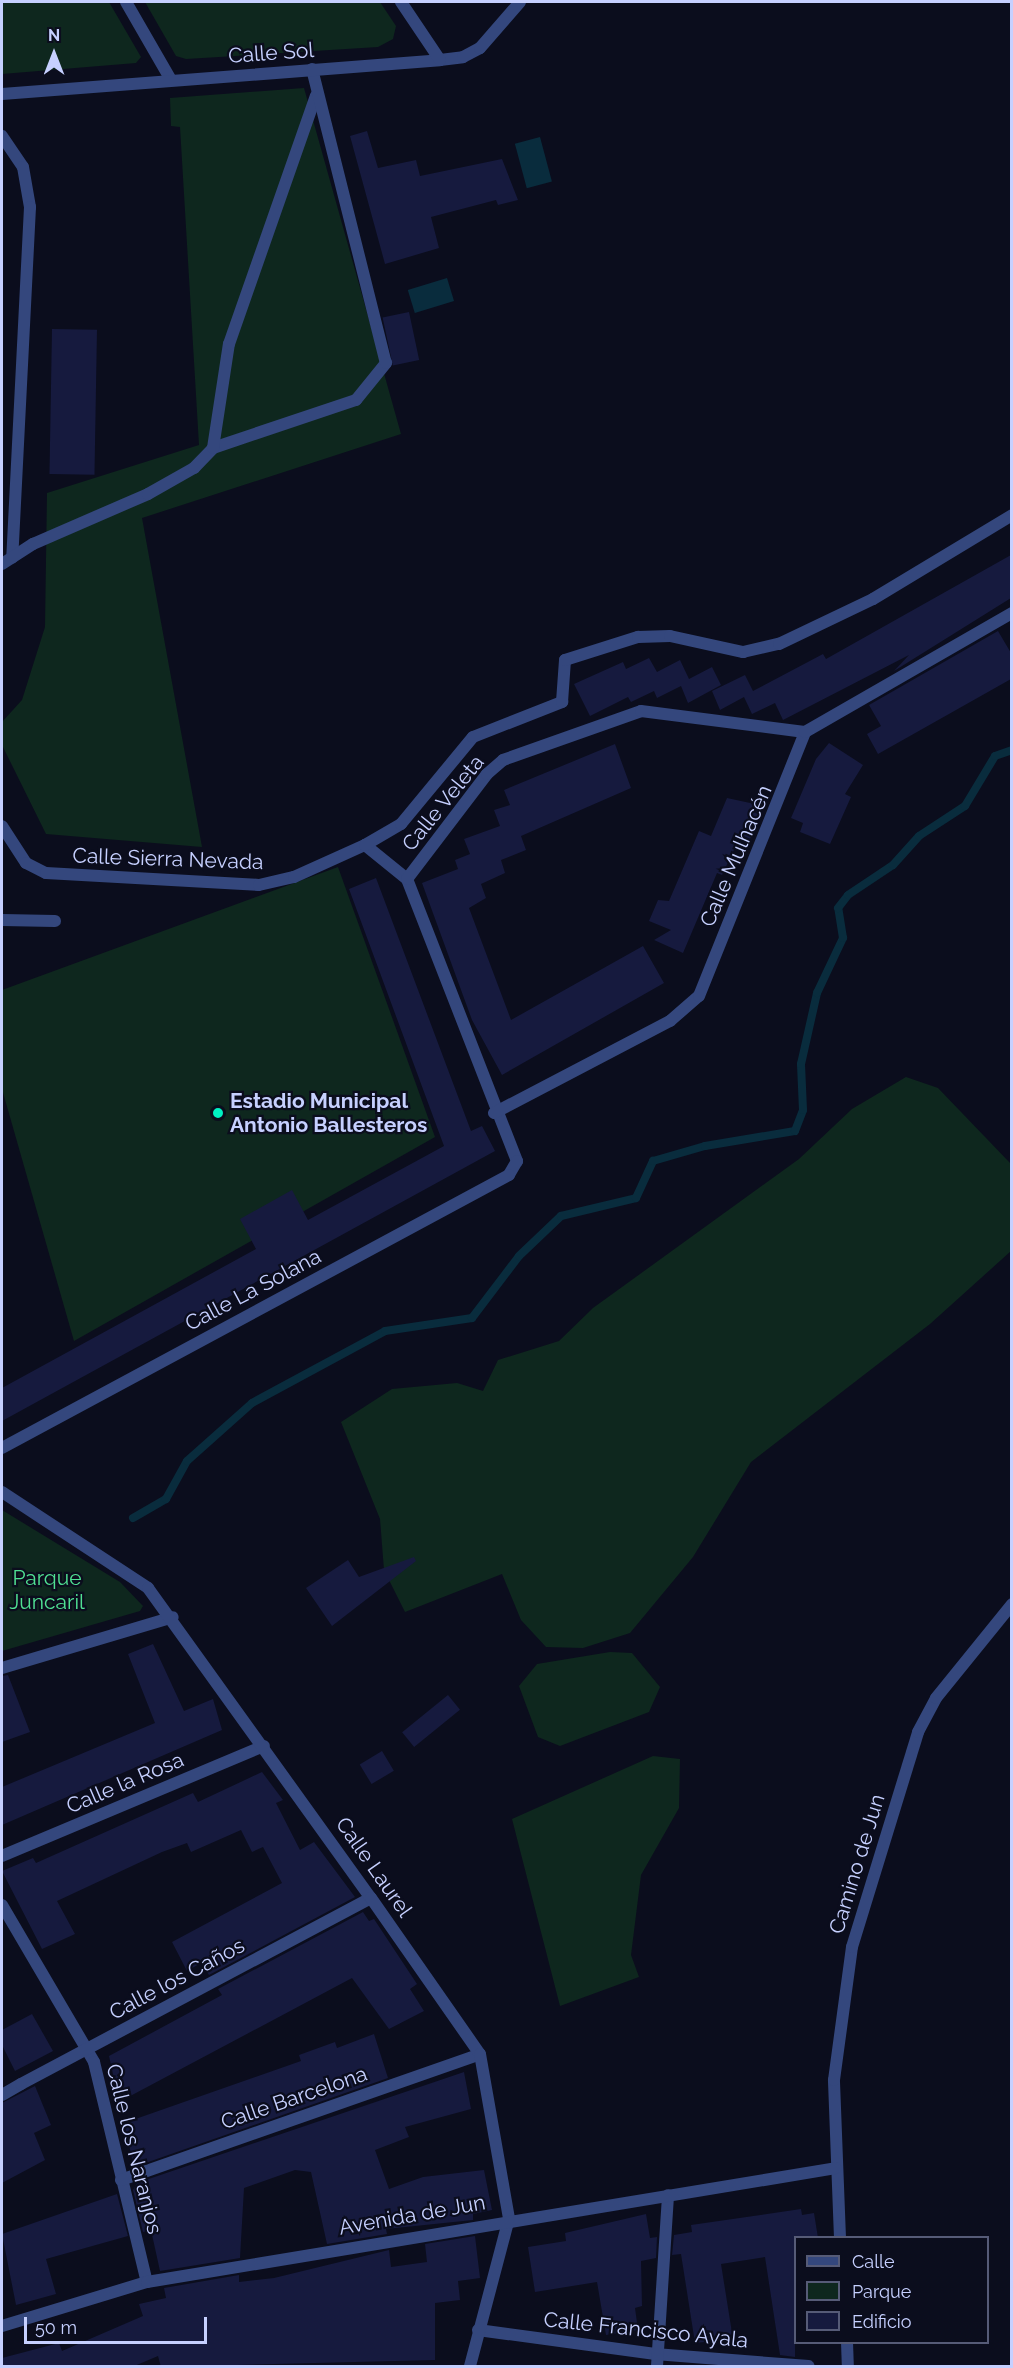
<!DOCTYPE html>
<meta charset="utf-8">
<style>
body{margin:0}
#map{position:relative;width:1013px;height:2368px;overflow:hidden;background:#0b0d1d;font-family:Raleway,sans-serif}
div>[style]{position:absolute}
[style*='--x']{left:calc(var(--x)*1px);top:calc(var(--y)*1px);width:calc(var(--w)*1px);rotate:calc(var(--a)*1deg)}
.green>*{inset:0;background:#0e271e}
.water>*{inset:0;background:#092c3d;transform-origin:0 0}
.stream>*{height:8px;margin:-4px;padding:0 4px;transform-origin:4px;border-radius:4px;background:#092c3d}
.building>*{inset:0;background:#161a3e;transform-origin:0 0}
.service>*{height:12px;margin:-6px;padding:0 6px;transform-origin:6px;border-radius:6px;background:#34477d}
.pedestrian>*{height:12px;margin:-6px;padding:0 6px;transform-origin:6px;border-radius:6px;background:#34477d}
.minor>*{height:12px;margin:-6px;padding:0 6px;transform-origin:6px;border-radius:6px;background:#34477d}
.tertiary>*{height:12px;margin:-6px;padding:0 6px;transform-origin:6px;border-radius:6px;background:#34477d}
.dots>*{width:16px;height:16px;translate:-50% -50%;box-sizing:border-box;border:3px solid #0b0d1d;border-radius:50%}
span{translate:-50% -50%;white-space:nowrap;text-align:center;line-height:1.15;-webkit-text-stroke:4.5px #0b0d1d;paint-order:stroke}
.street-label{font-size:21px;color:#c6d0ff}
.poi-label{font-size:21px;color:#c6d0ff;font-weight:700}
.left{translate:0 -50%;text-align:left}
.park-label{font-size:21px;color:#50e193}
.frame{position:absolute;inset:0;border:3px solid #c6d0ff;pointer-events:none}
.legend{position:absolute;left:794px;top:2236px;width:195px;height:108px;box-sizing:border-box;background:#0b0d1d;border:2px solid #565b77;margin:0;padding:8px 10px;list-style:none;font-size:18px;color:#c6d0ff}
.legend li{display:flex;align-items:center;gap:12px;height:30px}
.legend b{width:30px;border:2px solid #565b77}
.north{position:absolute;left:24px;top:24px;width:60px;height:60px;-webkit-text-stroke:4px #0b0d1d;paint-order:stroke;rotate:0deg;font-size:16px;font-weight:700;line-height:24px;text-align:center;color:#c6d0ff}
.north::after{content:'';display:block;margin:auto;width:21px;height:27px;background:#c6d0ff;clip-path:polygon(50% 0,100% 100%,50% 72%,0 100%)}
.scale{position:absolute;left:24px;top:2317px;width:183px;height:27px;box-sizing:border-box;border:3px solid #c6d0ff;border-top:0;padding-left:8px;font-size:18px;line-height:21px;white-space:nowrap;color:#c6d0ff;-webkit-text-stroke:4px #0b0d1d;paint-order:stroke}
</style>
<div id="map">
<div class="green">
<i style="clip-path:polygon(2px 2px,109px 2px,141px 57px,136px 63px,2px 74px)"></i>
<i style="clip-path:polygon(145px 2px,380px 2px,396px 26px,393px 39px,378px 47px,186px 59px,176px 56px)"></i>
<i style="clip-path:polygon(304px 88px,401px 434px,142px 518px,202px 847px,46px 834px,2px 745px,2px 722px,22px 700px,45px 627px,47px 493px,199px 445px,180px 127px,171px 126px,170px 98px)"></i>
<i style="clip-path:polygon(338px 867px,435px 1137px,74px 1341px,2px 1089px,2px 990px)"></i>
<i style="clip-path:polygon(906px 1077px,938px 1088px,1011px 1164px,1011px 1251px,930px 1324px,751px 1462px,693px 1557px,630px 1633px,583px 1648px,546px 1647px,521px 1620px,502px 1574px,405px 1612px,384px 1570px,380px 1519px,341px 1422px,392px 1389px,457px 1383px,483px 1391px,498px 1360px,559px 1341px,593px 1308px,799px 1159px,852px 1109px)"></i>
<i style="clip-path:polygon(2px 1510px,120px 1582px,143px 1606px,140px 1611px,2px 1651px)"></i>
<i style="clip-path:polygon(610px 1652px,632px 1653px,660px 1687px,649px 1712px,560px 1746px,538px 1737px,519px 1686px,537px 1664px)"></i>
<i style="clip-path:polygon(653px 1756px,680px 1759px,679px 1808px,641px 1875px,631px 1955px,639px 1977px,560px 2006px,512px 1819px)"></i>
</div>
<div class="water">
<i style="left:540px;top:137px;width:46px;height:26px;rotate:75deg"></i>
<i style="left:447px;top:278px;width:24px;height:41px;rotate:73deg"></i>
</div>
<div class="stream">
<i style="--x:133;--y:1518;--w:38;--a:-30"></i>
<i style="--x:166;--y:1499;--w:43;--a:-61.1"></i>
<i style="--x:187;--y:1461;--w:87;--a:-41.7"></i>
<i style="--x:252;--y:1403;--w:151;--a:-28.4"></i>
<i style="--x:385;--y:1331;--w:88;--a:-8.5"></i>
<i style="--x:472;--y:1318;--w:78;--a:-52.8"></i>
<i style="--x:519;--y:1256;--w:58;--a:-43.6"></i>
<i style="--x:561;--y:1216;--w:77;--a:-13.5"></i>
<i style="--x:636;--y:1198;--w:41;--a:-65.3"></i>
<i style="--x:653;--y:1161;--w:54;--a:-16.1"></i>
<i style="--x:705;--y:1146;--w:91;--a:-9.5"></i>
<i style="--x:795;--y:1131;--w:22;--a:-69"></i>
<i style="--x:803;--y:1110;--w:46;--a:-92.5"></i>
<i style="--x:801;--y:1064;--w:73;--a:-77.3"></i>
<i style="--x:817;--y:993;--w:61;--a:-64.7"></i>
<i style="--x:843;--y:938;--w:30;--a:-99"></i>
<i style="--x:838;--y:908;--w:16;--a:-52"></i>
<i style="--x:848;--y:895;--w:54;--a:-33.7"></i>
<i style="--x:893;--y:865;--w:39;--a:-48"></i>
<i style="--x:919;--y:836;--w:55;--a:-33.1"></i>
<i style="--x:965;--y:806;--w:58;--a:-59"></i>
<i style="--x:995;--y:756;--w:18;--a:-19"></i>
</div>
<div class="building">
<i style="clip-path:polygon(367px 131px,378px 168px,416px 160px,420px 176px,502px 159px,518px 200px,498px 205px,496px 200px,431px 217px,439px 248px,385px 264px,350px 136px)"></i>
<i style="left:409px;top:312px;width:49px;height:27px;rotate:78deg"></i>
<i style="left:52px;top:329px;width:45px;height:145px;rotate:1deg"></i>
<i style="clip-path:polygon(1011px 555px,1011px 598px,894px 671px,909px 655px,783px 720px,775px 703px,752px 714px,744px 697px,720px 710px,712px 691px,745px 675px,753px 691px,823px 654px,826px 659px)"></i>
<i style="clip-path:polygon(998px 631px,1011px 653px,1011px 679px,878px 754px,867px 734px,881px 726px,869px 705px)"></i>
<i style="clip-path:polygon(649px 658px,657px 672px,680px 660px,689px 679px,712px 667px,721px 685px,688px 703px,681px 686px,657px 698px,654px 691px,631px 702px,628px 697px,590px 716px,574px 684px,623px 662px,626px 669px)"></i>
<i style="clip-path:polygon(829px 743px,863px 765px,845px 794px,851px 797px,830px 844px,800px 832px,803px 823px,791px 818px,816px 759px)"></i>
<i style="clip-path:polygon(615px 744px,631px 788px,521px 836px,526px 850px,501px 860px,505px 873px,481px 884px,486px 898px,469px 908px,511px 1020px,643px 946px,664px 983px,502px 1075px,472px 1020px,422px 883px,458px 869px,455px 860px,470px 854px,464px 839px,500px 826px,494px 810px,510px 805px,504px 790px)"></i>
<i style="clip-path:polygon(727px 798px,764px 806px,750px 839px,741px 835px,722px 875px,717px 873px,683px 953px,654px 940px,671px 930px,649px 921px,658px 900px,669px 901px,699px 831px,711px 836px)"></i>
<i style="clip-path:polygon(376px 878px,471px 1131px,482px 1126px,495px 1151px,2px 1421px,2px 1388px,256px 1249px,240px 1219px,292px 1190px,308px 1220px,444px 1146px,349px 889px)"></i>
<i style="clip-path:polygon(414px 1557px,416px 1561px,332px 1626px,306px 1588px,348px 1560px,359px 1577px)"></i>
<i style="clip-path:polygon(153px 1644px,184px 1711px,213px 1699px,222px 1730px,2px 1825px,2px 1787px,155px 1723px,128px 1654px)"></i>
<i style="clip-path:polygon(8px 1675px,30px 1732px,2px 1742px,2px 1676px)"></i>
<i style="left:448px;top:1695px;width:19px;height:59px;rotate:51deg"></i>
<i style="left:382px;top:1751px;width:23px;height:26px;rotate:59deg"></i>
<i style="clip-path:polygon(262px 1772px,283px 1800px,276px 1803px,300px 1850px,314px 1842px,355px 1897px,209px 1975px,201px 1963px,187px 1971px,172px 1942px,282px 1883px,263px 1847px,252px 1852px,241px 1830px,191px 1852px,187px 1843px,162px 1852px,57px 1901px,75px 1934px,42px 1949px,2px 1871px,33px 1858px,36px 1863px,193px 1793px,198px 1802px)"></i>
<i style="clip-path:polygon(363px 1912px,369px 1921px,374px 1919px,417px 1984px,410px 1989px,424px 2011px,389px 2029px,352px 1978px,119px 2102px,109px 2056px,222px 1995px,218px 1989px)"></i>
<i style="clip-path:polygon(32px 2014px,53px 2051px,15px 2071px,2px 2045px,2px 2030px)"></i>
<i style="clip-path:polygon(374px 2034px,388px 2078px,134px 2167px,124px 2123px,301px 2061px,299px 2055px,335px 2042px,337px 2048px)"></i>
<i style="clip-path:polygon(464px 2072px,471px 2109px,405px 2127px,409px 2137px,375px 2150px,389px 2189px,423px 2177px,484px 2170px,492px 2210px,473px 2214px,473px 2220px,386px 2229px,387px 2234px,327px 2244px,311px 2172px,295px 2170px,244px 2188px,240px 2258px,160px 2271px,151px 2230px,143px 2232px,133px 2190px,137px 2183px)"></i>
<i style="clip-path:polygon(35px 2086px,51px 2125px,34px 2133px,45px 2160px,2px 2183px,2px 2103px)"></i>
<i style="clip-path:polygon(117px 2194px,128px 2236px,46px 2259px,56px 2294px,16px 2305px,2px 2234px)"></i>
<i style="clip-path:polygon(801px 2209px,802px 2215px,814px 2213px,818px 2238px,795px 2238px,795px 2357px,780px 2355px,765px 2257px,721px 2264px,733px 2339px,695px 2343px,681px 2254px,672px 2255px,674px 2235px,692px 2232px,691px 2225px)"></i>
<i style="clip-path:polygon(646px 2214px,650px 2238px,657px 2237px,656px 2258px,641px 2261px,642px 2306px,635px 2308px,638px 2330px,606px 2335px,597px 2282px,535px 2292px,528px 2247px,566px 2241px,565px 2233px)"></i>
<i style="clip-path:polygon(475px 2236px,480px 2278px,458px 2281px,460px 2300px,435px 2303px,435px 2360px,161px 2367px,158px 2356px,132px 2367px,2px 2367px,2px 2358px,59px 2343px,62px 2351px,143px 2316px,139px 2304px,166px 2298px,164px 2288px,239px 2275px,239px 2282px,274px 2278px,389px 2250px,391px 2267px,427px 2262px,425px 2244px)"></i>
</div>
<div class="service">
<i style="--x:2;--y:136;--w:37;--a:56"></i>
<i style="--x:23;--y:167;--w:41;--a:80.1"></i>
<i style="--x:30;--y:207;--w:351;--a:92.9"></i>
<i style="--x:213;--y:448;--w:151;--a:-18.6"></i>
<i style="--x:356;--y:400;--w:48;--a:-51"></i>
<i style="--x:2;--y:564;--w:37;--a:-33"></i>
<i style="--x:33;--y:544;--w:125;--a:-23.5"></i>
<i style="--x:148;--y:494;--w:53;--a:-29.5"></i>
<i style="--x:194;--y:468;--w:28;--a:-46"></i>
<i style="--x:213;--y:448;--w:105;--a:-81.3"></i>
<i style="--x:229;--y:344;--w:263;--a:-70.7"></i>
</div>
<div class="pedestrian">
<i style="--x:2;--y:2095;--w:22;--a:-30"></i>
</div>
<div class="minor">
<i style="--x:126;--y:2;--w:90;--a:60"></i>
<i style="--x:440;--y:60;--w:23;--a:-7"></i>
<i style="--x:463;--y:57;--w:19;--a:-28"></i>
<i style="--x:480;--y:48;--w:61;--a:-49"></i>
<i style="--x:312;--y:69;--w:303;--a:75.9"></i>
<i style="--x:2;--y:826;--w:44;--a:57"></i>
<i style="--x:26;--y:863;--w:22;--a:27"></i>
<i style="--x:46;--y:873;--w:213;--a:3.2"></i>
<i style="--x:259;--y:885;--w:36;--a:-13"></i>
<i style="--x:294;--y:877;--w:78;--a:-24.3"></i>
<i style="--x:365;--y:845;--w:54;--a:39"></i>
<i style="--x:407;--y:879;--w:303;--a:68.7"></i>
<i style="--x:517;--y:1161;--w:16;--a:120"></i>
<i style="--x:509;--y:1175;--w:576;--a:151.7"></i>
<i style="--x:365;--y:845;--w:42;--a:-30.3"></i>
<i style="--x:401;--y:824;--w:113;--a:-50.4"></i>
<i style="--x:473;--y:737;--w:96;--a:-21.5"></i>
<i style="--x:562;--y:702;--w:42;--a:-85.9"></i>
<i style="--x:565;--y:660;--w:77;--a:-17.5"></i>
<i style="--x:638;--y:637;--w:32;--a:-2"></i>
<i style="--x:670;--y:636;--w:75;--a:12.4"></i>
<i style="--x:743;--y:652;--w:37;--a:-13"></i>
<i style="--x:779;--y:644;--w:104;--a:-25.6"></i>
<i style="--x:873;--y:599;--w:162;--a:-31.1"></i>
<i style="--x:407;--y:879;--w:132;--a:-52.7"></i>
<i style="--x:487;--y:774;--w:21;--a:-41"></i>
<i style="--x:503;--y:760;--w:146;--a:-19.5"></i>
<i style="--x:641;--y:711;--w:165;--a:7.3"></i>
<i style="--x:2;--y:920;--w:53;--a:1.1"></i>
<i style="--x:494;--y:1113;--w:199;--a:-27.6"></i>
<i style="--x:670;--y:1021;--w:38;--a:-41"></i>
<i style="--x:699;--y:996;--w:284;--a:-68.1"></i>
<i style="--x:805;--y:732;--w:239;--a:-29.9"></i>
<i style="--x:2;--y:1668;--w:178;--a:-16.6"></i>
<i style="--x:2;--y:1856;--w:284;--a:-22.8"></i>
<i style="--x:2;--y:1905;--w:182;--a:59.6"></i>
<i style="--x:94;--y:2062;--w:226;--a:76.5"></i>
<i style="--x:21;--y:2084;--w:396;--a:-28"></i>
<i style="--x:121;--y:2180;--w:380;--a:-19.3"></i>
<i style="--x:478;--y:2330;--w:179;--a:7.7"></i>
<i style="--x:655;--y:2354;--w:154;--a:4.5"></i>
<i style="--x:470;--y:2366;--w:153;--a:-75.2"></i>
<i style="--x:657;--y:2366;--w:171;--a:-86.3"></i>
</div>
<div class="tertiary">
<i style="--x:2;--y:94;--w:439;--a:-4.4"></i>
<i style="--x:440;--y:60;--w:70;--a:-123.9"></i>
<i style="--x:2;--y:1492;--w:175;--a:33.3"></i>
<i style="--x:148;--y:1588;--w:382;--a:54.3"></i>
<i style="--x:371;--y:1898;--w:190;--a:55.1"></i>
<i style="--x:480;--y:2054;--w:167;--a:80"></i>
<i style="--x:840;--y:2238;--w:158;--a:-92.2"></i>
<i style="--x:834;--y:2080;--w:134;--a:-82.3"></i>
<i style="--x:852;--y:1947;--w:225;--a:-72.9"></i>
<i style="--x:918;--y:1732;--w:38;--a:-62"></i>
<i style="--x:936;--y:1698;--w:121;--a:-51"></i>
<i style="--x:2;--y:2326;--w:152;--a:-16.9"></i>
<i style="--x:147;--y:2282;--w:698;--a:-9.39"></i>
<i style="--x:847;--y:2342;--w:24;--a:88"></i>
</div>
<div class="dots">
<i style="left:218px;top:1113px;background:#00f1c3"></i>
</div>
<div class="street-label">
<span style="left:271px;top:53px;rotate:-4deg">Calle Sol</span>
<span style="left:443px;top:803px;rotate:-51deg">Calle Veleta</span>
<span style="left:736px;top:856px;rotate:-67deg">Calle Mulhacén</span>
<span style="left:168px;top:859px;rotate:2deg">Calle Sierra Nevada</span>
<span style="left:253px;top:1290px;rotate:-28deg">Calle La Solana</span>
<span style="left:125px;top:1783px;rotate:-23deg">Calle la Rosa</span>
<span style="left:857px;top:1864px;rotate:-73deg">Camino de Jun</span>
<span style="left:374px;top:1867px;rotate:55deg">Calle Laurel</span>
<span style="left:177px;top:1979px;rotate:-28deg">Calle los Caños</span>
<span style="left:294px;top:2098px;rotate:-19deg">Calle Barcelona</span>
<span style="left:134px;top:2149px;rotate:76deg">Calle los Naranjos</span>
<span style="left:412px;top:2215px;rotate:-10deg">Avenida de Jun</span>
<span style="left:646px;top:2330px;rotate:6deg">Calle Francisco Ayala</span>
</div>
<div class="poi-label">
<span class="left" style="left:230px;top:1113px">Estadio Municipal<br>Antonio Ballesteros</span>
</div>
<div class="park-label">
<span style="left:47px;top:1590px">Parque<br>Juncaril</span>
</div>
<div class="frame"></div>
<ul class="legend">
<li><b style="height:8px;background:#34477d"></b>Calle</li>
<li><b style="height:16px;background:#0e271e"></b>Parque</li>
<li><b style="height:16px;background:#161a3e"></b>Edificio</li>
</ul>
<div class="north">N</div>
<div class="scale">50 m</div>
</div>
